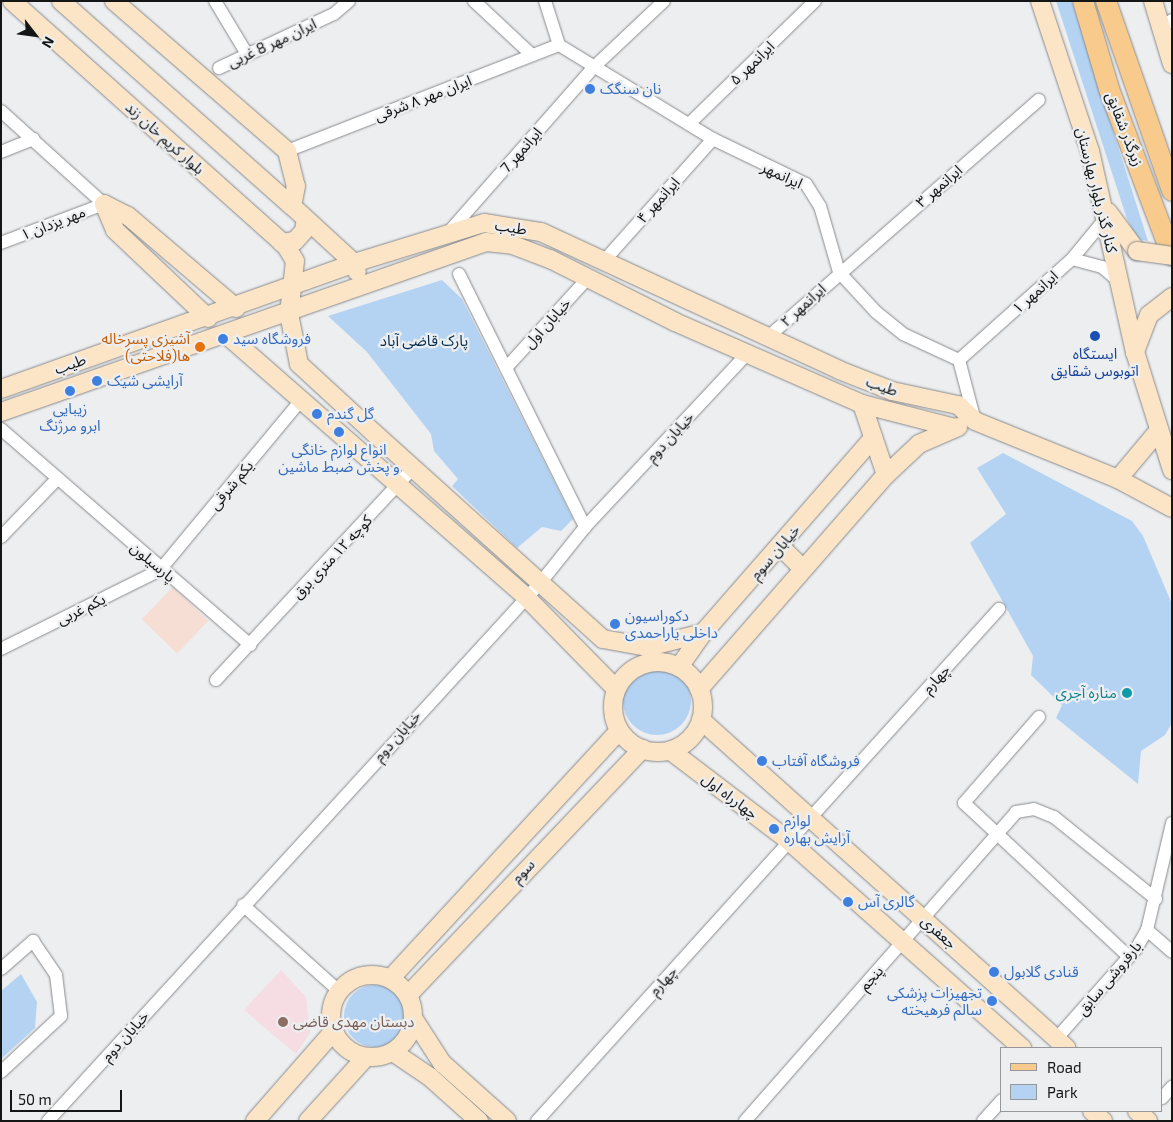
<!DOCTYPE html>
<meta charset="utf-8">
<style>
body{margin:0}
#map{position:relative;width:1173px;height:1122px;overflow:hidden;background:#edeef0;font-family:"Exo 2","Noto Sans Arabic",sans-serif}
div>[style]{position:absolute}
[style*='--x']{left:calc(var(--x)*1px);top:calc(var(--y)*1px);width:calc(var(--w)*1px);rotate:calc(var(--a)*1deg)}
.industrial>*{inset:0;background:#f6ded4;transform-origin:0 0}
.education>*{inset:0;background:#f6dce3}
.green>*{inset:0;background:#b4d3f3}
.round{border-radius:50%}
.roads{filter:drop-shadow(0 0 1px #898a8c) drop-shadow(0 0 1px #898a8c)}
.street>*{height:12px;margin:-6px;padding:0 6px;transform-origin:6px;border-radius:6px;background:#fff}
.secondary>*{height:18px;margin:-9px;padding:0 9px;transform-origin:9px;border-radius:9px;background:#fbe5c6}
.secondary>.ring{margin:-9px;padding:0;box-sizing:content-box;background:none;border:18px solid #fbe5c6;border-radius:50%}
.primary>*{height:20px;margin:-10px;padding:0 10px;transform-origin:10px;border-radius:10px;background:#f8cb8d}
.bridges{filter:drop-shadow(0 0 1px #898a8c) drop-shadow(0 0 1px #898a8c)}
.secondary-bridge>*{height:18px;margin:-9px;padding:0 9px;transform-origin:9px;border-radius:9px;background:#fbe5c6}
.dots>*{width:14px;height:14px;translate:-50% -50%;box-sizing:border-box;border:2px solid #edeef0;border-radius:50%}
span{translate:-50% -50%;white-space:nowrap;text-align:center;line-height:1.15;-webkit-text-stroke:4.5px #edeef0;paint-order:stroke}
.street-label{font-size:15px;color:#141515}
.shop-label{font-size:15px;color:#366cbe}
.left{translate:0 -50%;text-align:left}
.right{translate:-100% -50%;text-align:right}
.food-label{font-size:15px;color:#c56008}
.park-label{font-size:15px;color:#002c51}
.transit-label{font-size:15px;color:#164399}
.culture-label{font-size:15px;color:#0d838f}
.education-label{font-size:15px;color:#785e54}
.frame{position:absolute;inset:0;border:2px solid #141515;pointer-events:none}
.legend{position:absolute;left:1000px;top:1047px;width:162px;height:65px;box-sizing:border-box;background:#edeef0;border:1px solid #969798;margin:0;padding:6px 9px;list-style:none;font-size:15px;color:#141515}
.legend li{display:flex;align-items:center;gap:10px;height:25px}
.legend b{width:25px;border:1px solid #969798}
.north{position:absolute;left:10px;top:10px;width:50px;height:50px;-webkit-text-stroke:4px #edeef0;paint-order:stroke;rotate:120deg;font-size:14px;font-weight:700;line-height:20px;text-align:center;color:#141515}
.north::after{content:'';display:block;margin:auto;width:18px;height:22px;background:#141515;clip-path:polygon(50% 0,100% 100%,50% 72%,0 100%)}
.scale{position:absolute;left:10px;top:1090px;width:112px;height:22px;box-sizing:border-box;border:2px solid #141515;border-top:0;padding-left:6px;font-size:15px;line-height:18px;white-space:nowrap;color:#141515;-webkit-text-stroke:4px #edeef0;paint-order:stroke}
</style>
<div id="map">
<div class="industrial">
<i style="left:173px;top:587px;width:49px;height:45px;rotate:44deg"></i>
</div>
<div class="education">
<i style="clip-path:polygon(281px 970px,306px 997px,310px 1033px,296px 1054px,244px 1010px)"></i>
</div>
<div class="green">
<i style="clip-path:polygon(1056px 1px,1072px 1px,1148px 241px,1137px 239px,1127px 219px)"></i>
<i style="clip-path:polygon(442px 280px,462px 299px,573px 519px,561px 531px,542px 527px,517px 548px,452px 486px,458px 479px,434px 451px,431px 434px,367px 352px,328px 316px)"></i>
<i style="clip-path:polygon(1003px 453px,1132px 521px,1143px 536px,1172px 604px,1172px 723px,1165px 735px,1141px 751px,1138px 784px,1056px 718px,1062px 705px,1031px 675px,1033px 656px,970px 543px,1006px 514px,977px 468px)"></i>
<i class="round" style="left:623px;top:667px;width:68px;height:68px"></i>
<i style="clip-path:polygon(21px 974px,37px 1002px,35px 1028px,1px 1059px,1px 991px)"></i>
<i class="round" style="left:344px;top:985px;width:62px;height:62px"></i>
</div>
<div class="roads">
<div class="street">
<i style="--x:215;--y:1;--w:62;--a:58.9"></i>
<i style="--x:474;--y:1;--w:79;--a:43"></i>
<i style="--x:545;--y:1;--w:46;--a:72.3"></i>
<i style="--x:559;--y:45;--w:180;--a:31.4"></i>
<i style="--x:713;--y:139;--w:103;--a:25.8"></i>
<i style="--x:806;--y:184;--w:26;--a:58"></i>
<i style="--x:820;--y:206;--w:69;--a:73.9"></i>
<i style="--x:839;--y:272;--w:54;--a:47.2"></i>
<i style="--x:876;--y:312;--w:35;--a:39"></i>
<i style="--x:903;--y:334;--w:62;--a:24.9"></i>
<i style="--x:959;--y:360;--w:63;--a:75.3"></i>
<i style="--x:1161;--y:27;--w:13;--a:-32"></i>
<i style="--x:219;--y:68;--w:127;--a:-25.2"></i>
<i style="--x:334;--y:14;--w:20;--a:-41"></i>
<i style="--x:1;--y:111;--w:139;--a:42.1"></i>
<i style="--x:104;--y:204;--w:110;--a:159.3"></i>
<i style="--x:689;--y:124;--w:176;--a:-44.3"></i>
<i style="--x:287;--y:151;--w:292;--a:-21.3"></i>
<i style="--x:1;--y:152;--w:35;--a:-22"></i>
<i style="--x:448;--y:233;--w:221;--a:-48.7"></i>
<i style="--x:594;--y:67;--w:96;--a:-43.3"></i>
<i style="--x:1072;--y:259;--w:31;--a:15"></i>
<i style="--x:1102;--y:267;--w:23;--a:40"></i>
<i style="--x:603;--y:262;--w:165;--a:-48.2"></i>
<i style="--x:459;--y:274;--w:283;--a:63.5"></i>
<i style="--x:768;--y:337;--w:360;--a:-41.2"></i>
<i style="--x:959;--y:360;--w:152;--a:-41.8"></i>
<i style="--x:1072;--y:259;--w:52;--a:-50.5"></i>
<i style="--x:506;--y:368;--w:122;--a:-47.7"></i>
<i style="--x:1;--y:429;--w:330;--a:40.9"></i>
<i style="--x:1;--y:537;--w:81;--a:-46"></i>
<i style="--x:1;--y:649;--w:178;--a:-26.4"></i>
<i style="--x:160;--y:570;--w:221;--a:-50.3"></i>
<i style="--x:216;--y:680;--w:289;--a:-47.1"></i>
<i style="--x:1039;--y:717;--w:114;--a:131.1"></i>
<i style="--x:964;--y:803;--w:226;--a:43"></i>
<i style="--x:243;--y:905;--w:129;--a:41.9"></i>
<i style="--x:1147;--y:930;--w:33;--a:41"></i>
<i style="--x:1;--y:969;--w:43;--a:-41.2"></i>
<i style="--x:33;--y:941;--w:41;--a:55.9"></i>
<i style="--x:56;--y:975;--w:41;--a:83"></i>
<i style="--x:61;--y:1016;--w:82;--a:137"></i>
<i style="--x:1056;--y:1039;--w:120;--a:-48.4"></i>
<i style="--x:1136;--y:949;--w:22;--a:-60"></i>
<i style="--x:1147;--y:930;--w:110;--a:-76.8"></i>
<i style="--x:1162;--y:1098;--w:15;--a:-48"></i>
<i style="--x:48;--y:1121;--w:730;--a:-47.55"></i>
<i style="--x:541;--y:582;--w:70;--a:-51.3"></i>
<i style="--x:585;--y:527;--w:238;--a:-46.9"></i>
<i style="--x:537;--y:1121;--w:690;--a:-47.94"></i>
<i style="--x:745;--y:1121;--w:411;--a:-48.7"></i>
<i style="--x:1016;--y:812;--w:18;--a:-9"></i>
<i style="--x:1034;--y:809;--w:22;--a:22"></i>
<i style="--x:1054;--y:817;--w:131;--a:38.8"></i>
<i style="--x:983;--y:1121;--w:28;--a:-48"></i>
</div>
<div class="secondary">
<i style="--x:12;--y:1;--w:368;--a:41.8"></i>
<i style="--x:286;--y:246;--w:17;--a:59"></i>
<i style="--x:295;--y:261;--w:53;--a:96.5"></i>
<i style="--x:289;--y:314;--w:51;--a:78.7"></i>
<i style="--x:299;--y:364;--w:102;--a:42.6"></i>
<i style="--x:374;--y:433;--w:308;--a:42"></i>
<i style="--x:603;--y:639;--w:46;--a:10.1"></i>
<i style="--x:648;--y:647;--w:57;--a:-14.3"></i>
<i style="--x:61;--y:1;--w:309;--a:41.6"></i>
<i style="--x:292;--y:206;--w:84;--a:42.6"></i>
<i style="--x:354;--y:263;--w:9;--a:72"></i>
<i style="--x:114;--y:1;--w:229;--a:40.9"></i>
<i style="--x:287;--y:151;--w:36;--a:76"></i>
<i style="--x:296;--y:186;--w:20;--a:101"></i>
<i style="--x:1040;--y:1;--w:158;--a:71.6"></i>
<i style="--x:1090;--y:151;--w:206;--a:77.4"></i>
<i style="--x:1153;--y:1;--w:66;--a:73.2"></i>
<i style="--x:104;--y:204;--w:27;--a:27"></i>
<i style="--x:128;--y:216;--w:142;--a:40.4"></i>
<i style="--x:104;--y:204;--w:28;--a:67"></i>
<i style="--x:115;--y:230;--w:128;--a:43.4"></i>
<i style="--x:1108;--y:212;--w:49;--a:53.4"></i>
<i style="--x:282;--y:243;--w:13;--a:-9"></i>
<i style="--x:295;--y:241;--w:13;--a:-48"></i>
<i style="--x:304;--y:231;--w:12;--a:-81"></i>
<i style="--x:1172;--y:297;--w:29;--a:142"></i>
<i style="--x:1149;--y:315;--w:40;--a:111"></i>
<i style="--x:1135;--y:352;--w:124;--a:72.6"></i>
<i style="--x:228;--y:336;--w:396;--a:41.2"></i>
<i style="--x:526;--y:597;--w:129;--a:45.6"></i>
<i style="--x:1;--y:389;--w:375;--a:-19.6"></i>
<i style="--x:354;--y:263;--w:136;--a:-17.1"></i>
<i style="--x:484;--y:223;--w:58;--a:9"></i>
<i style="--x:541;--y:232;--w:328;--a:24.8"></i>
<i style="--x:839;--y:370;--w:57;--a:21.6"></i>
<i style="--x:892;--y:391;--w:67;--a:12"></i>
<i style="--x:958;--y:405;--w:23;--a:43"></i>
<i style="--x:975;--y:421;--w:154;--a:22.1"></i>
<i style="--x:1118;--y:479;--w:61;--a:28.2"></i>
<i style="--x:862;--y:404;--w:75;--a:71.3"></i>
<i style="--x:1;--y:412;--w:514;--a:-19.32"></i>
<i style="--x:486;--y:242;--w:27;--a:6"></i>
<i style="--x:513;--y:245;--w:40;--a:21"></i>
<i style="--x:550;--y:259;--w:140;--a:26.7"></i>
<i style="--x:675;--y:322;--w:204;--a:23.7"></i>
<i style="--x:862;--y:404;--w:96;--a:14.5"></i>
<i style="--x:1118;--y:479;--w:64;--a:-50.1"></i>
<i style="--x:781;--y:547;--w:30;--a:45"></i>
<i class="ring" style="left:613px;top:662px;width:72px;height:72px"></i>
<i style="--x:679;--y:667;--w:42;--a:-54.8"></i>
<i style="--x:703;--y:633;--w:259;--a:-48.9"></i>
<i style="--x:699;--y:689;--w:284;--a:-48.9"></i>
<i style="--x:886;--y:475;--w:45;--a:-43.2"></i>
<i style="--x:919;--y:444;--w:43;--a:-23.6"></i>
<i style="--x:701;--y:720;--w:491;--a:41.9"></i>
<i style="--x:671;--y:751;--w:148;--a:37.3"></i>
<i style="--x:789;--y:841;--w:312;--a:41.6"></i>
<i class="ring" style="left:331px;top:975px;width:64px;height:64px"></i>
<i style="--x:390;--y:979;--w:338;--a:-47.3"></i>
<i style="--x:408;--y:995;--w:340;--a:-46.4"></i>
<i style="--x:413;--y:1018;--w:54;--a:57.2"></i>
<i style="--x:442;--y:1063;--w:87;--a:41.7"></i>
<i style="--x:393;--y:1052;--w:45;--a:34"></i>
<i style="--x:430;--y:1077;--w:66;--a:41.9"></i>
<i style="--x:1092;--y:1111;--w:15;--a:42"></i>
<i style="--x:1137;--y:1111;--w:15;--a:42"></i>
<i style="--x:255;--y:1121;--w:118;--a:-48.8"></i>
<i style="--x:308;--y:1121;--w:86;--a:-47.8"></i>
</div>
<div class="primary">
<i style="--x:1083;--y:1;--w:92;--a:73.5"></i>
<i style="--x:1109;--y:89;--w:178;--a:69.3"></i>
<i style="--x:1106;--y:1;--w:201;--a:70.8"></i>
</div>
</div>
<div class="bridges">
<div class="secondary-bridge">
<i style="--x:1137;--y:251;--w:35;--a:8"></i>
</div>
</div>
<div class="dots">
<i style="left:590px;top:89px;background:#3f7fe0"></i>
<i style="left:1095px;top:336px;background:#1a4fb4"></i>
<i style="left:223px;top:339px;background:#3f7fe0"></i>
<i style="left:200px;top:347px;background:#e8710a"></i>
<i style="left:97px;top:381px;background:#3f7fe0"></i>
<i style="left:70px;top:391px;background:#3f7fe0"></i>
<i style="left:317px;top:414px;background:#3f7fe0"></i>
<i style="left:339px;top:432px;background:#3f7fe0"></i>
<i style="left:615px;top:624px;background:#3f7fe0"></i>
<i style="left:1127px;top:693px;background:#0f9aa8"></i>
<i style="left:762px;top:761px;background:#3f7fe0"></i>
<i style="left:774px;top:829px;background:#3f7fe0"></i>
<i style="left:848px;top:902px;background:#3f7fe0"></i>
<i style="left:994px;top:972px;background:#3f7fe0"></i>
<i style="left:992px;top:1001px;background:#3f7fe0"></i>
<i style="left:283px;top:1022px;background:#8d6e63"></i>
</div>
<div class="street-label">
<span style="left:272px;top:43px;rotate:-25deg">ایران مهر 8 غربی</span>
<span style="left:752px;top:63px;rotate:-44deg">ایرانمهر ۵</span>
<span style="left:423px;top:98px;rotate:-21deg">ایران مهر ٨ شرقی</span>
<span style="left:1125px;top:129px;rotate:69deg">زیرگذر شقایق</span>
<span style="left:165px;top:138px;rotate:42deg">بلوار کریم خان زند</span>
<span style="left:521px;top:150px;rotate:-49deg">ایرانمهر 7</span>
<span style="left:782px;top:175px;rotate:25deg">ایرانمهر</span>
<span style="left:939px;top:186px;rotate:-41deg">ایرانمهر ۳</span>
<span style="left:1097px;top:190px;rotate:76deg">کنار گذر بلوار بهارستان</span>
<span style="left:658px;top:200px;rotate:-48deg">ایرانمهر ۴</span>
<span style="left:53px;top:223px;rotate:-21deg">مهر یزدان ۱</span>
<span style="left:511px;top:227px;rotate:9deg">طیب</span>
<span style="left:1035px;top:292px;rotate:-42deg">ایرانمهر ۱</span>
<span style="left:803px;top:305px;rotate:-42deg">ایرانمهر ۲</span>
<span style="left:547px;top:323px;rotate:-48deg">خیابان اول</span>
<span style="left:70px;top:364px;rotate:-20deg">طیب</span>
<span style="left:882px;top:386px;rotate:19deg">طیب</span>
<span style="left:670px;top:437px;rotate:-47deg">خیابان دوم</span>
<span style="left:231px;top:485px;rotate:-50deg">یکم شرقی</span>
<span style="left:775px;top:552px;rotate:-49deg">خیابان سوم</span>
<span style="left:332px;top:557px;rotate:-47deg">کوچه ۱۲ متری برق</span>
<span style="left:153px;top:562px;rotate:40deg">پارسیلون</span>
<span style="left:81px;top:609px;rotate:-26deg">یکم غربی</span>
<span style="left:936px;top:679px;rotate:-48deg">چهارم</span>
<span style="left:397px;top:736px;rotate:-48deg">خیابان دوم</span>
<span style="left:730px;top:796px;rotate:37deg">چهارراه اول</span>
<span style="left:523px;top:871px;rotate:-47deg">سوم</span>
<span style="left:939px;top:932px;rotate:42deg">جعفری</span>
<span style="left:871px;top:978px;rotate:-48deg">پنجم</span>
<span style="left:1109px;top:978px;rotate:-50deg">بارفروشی سابق</span>
<span style="left:663px;top:981px;rotate:-48deg">چهارم</span>
<span style="left:125px;top:1036px;rotate:-48deg">خیابان دوم</span>
</div>
<div class="shop-label">
<span class="left" style="left:600px;top:89px">نان سنگک</span>
<span class="left" style="left:233px;top:339px">فروشگاه سید</span>
<span class="left" style="left:107px;top:381px">آرایشی شیک</span>
<span style="left:70px;top:417px">زیبایی<br>ابرو مرژنگ</span>
<span class="left" style="left:327px;top:414px">گل گندم</span>
<span style="left:339px;top:458px">انواع لوازم خانگی<br>و پخش ضبط ماشین</span>
<span class="left" style="left:625px;top:624px">دکوراسیون<br>داخلی یاراحمدی</span>
<span class="left" style="left:772px;top:761px">فروشگاه آفتاب</span>
<span class="left" style="left:784px;top:829px">لوازم<br>آرایش بهاره</span>
<span class="left" style="left:858px;top:902px">گالری آس</span>
<span class="left" style="left:1004px;top:972px">قنادی گلابول</span>
<span class="right" style="left:982px;top:1001px">تجهیزات پزشکی<br>سالم فرهیخته</span>
</div>
<div class="food-label">
<span class="right" style="left:190px;top:347px">آشپزی پسرخاله<br>ها(فلاحتی)</span>
</div>
<div class="park-label">
<span style="left:424px;top:341px">پارک قاضی آباد</span>
</div>
<div class="transit-label">
<span style="left:1095px;top:362px">ایستگاه<br>اتوبوس شقایق</span>
</div>
<div class="culture-label">
<span class="right" style="left:1117px;top:693px">مناره آجری</span>
</div>
<div class="education-label">
<span class="left" style="left:293px;top:1022px">دبستان مهدی قاضی</span>
</div>
<div class="frame"></div>
<ul class="legend">
<li><b style="height:6px;background:#f8cb8d"></b>Road</li>
<li><b style="height:14px;background:#b4d3f3"></b>Park</li>
</ul>
<div class="north">N</div>
<div class="scale">50 m</div>
</div>
